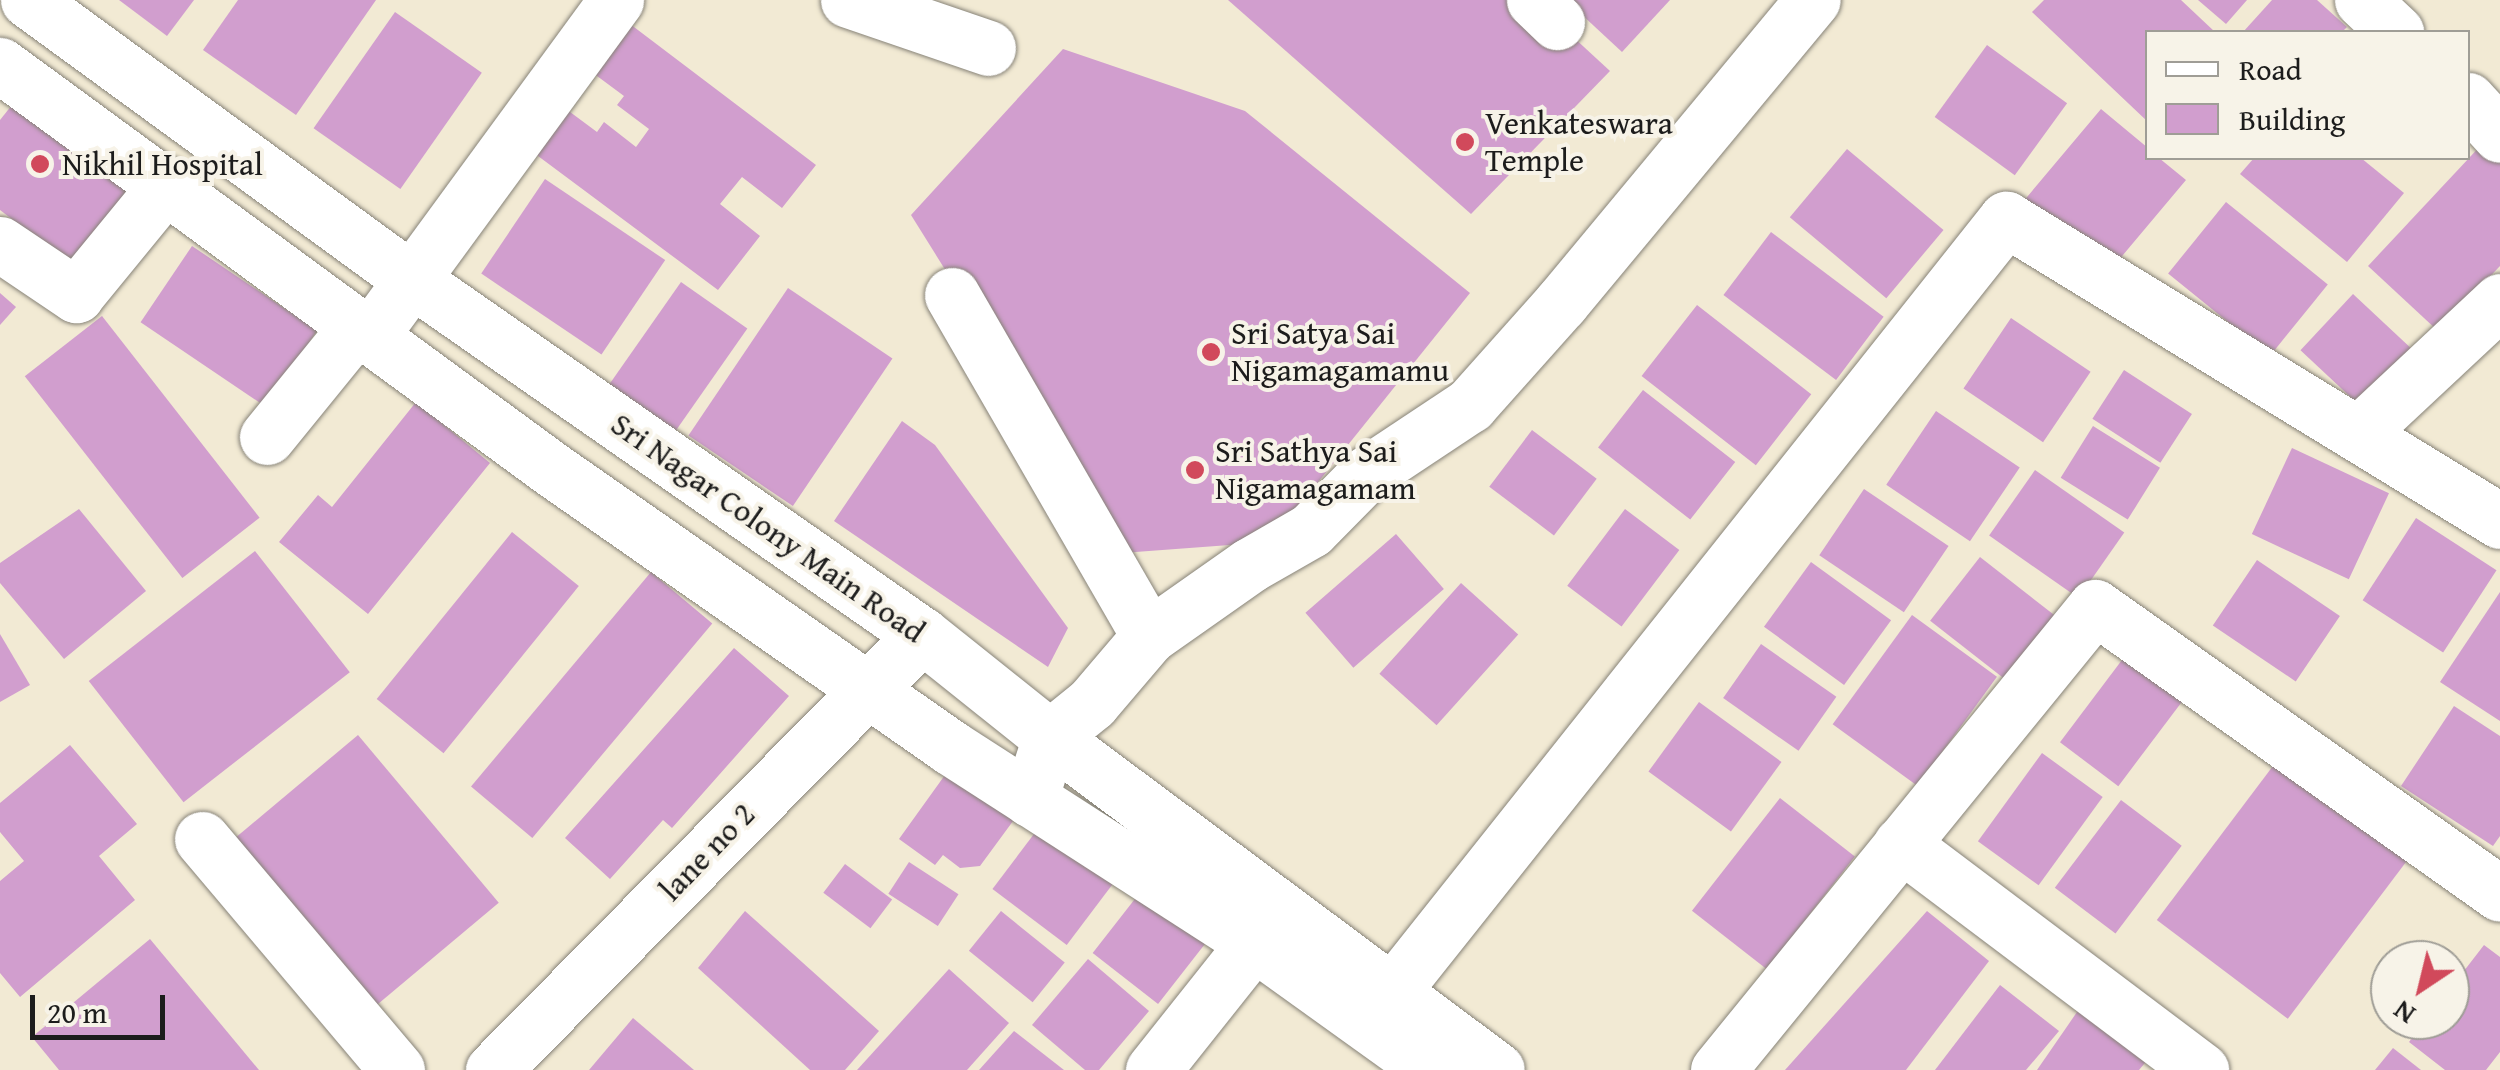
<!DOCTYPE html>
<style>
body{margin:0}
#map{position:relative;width:2500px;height:1070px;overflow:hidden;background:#f2ead4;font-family:"Gentium Book Plus",serif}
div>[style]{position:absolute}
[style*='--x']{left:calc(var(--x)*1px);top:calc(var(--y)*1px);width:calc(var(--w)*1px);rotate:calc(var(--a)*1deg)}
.building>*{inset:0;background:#d19ece;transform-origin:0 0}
.roads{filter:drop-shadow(0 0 2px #878378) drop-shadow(0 0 2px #878378)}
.minor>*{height:55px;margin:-27.5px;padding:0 27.5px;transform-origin:27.5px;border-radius:27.5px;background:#fff}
.major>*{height:55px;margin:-27.5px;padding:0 27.5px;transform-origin:27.5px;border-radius:27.5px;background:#fff}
.dots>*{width:28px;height:28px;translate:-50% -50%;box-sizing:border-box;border:5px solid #f7f3e8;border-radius:50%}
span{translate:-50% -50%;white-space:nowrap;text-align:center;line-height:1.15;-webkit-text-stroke:8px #f7f3e8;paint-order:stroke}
.poi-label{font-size:32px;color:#1c1c1c}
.left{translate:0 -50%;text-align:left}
.street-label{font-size:32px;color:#1c1c1c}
.legend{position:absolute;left:2145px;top:30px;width:325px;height:130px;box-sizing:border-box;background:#f7f3e8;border:2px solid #9f9d96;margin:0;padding:12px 18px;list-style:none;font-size:30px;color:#1c1c1c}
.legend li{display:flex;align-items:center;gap:20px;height:50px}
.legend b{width:50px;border:2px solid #9f9d96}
.north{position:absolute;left:2370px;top:940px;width:100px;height:100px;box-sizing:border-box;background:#f7f3e8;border:2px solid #9f9d96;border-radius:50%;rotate:215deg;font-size:28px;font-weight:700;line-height:40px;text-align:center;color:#1c1c1c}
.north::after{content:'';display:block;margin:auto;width:35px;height:45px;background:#d1495b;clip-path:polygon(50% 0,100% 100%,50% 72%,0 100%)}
.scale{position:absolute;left:30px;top:995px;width:135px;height:45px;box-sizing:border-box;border:5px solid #1c1c1c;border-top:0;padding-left:12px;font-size:30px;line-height:35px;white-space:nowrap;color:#1c1c1c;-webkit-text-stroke:8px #f7f3e8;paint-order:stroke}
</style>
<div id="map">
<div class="building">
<i style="clip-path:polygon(119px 0,194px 0,167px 36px)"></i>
<i style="clip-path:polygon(238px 0,376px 0,296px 115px,203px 50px)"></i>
<i style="clip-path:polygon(1228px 0,1533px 0,1610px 71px,1471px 214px)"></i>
<i style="clip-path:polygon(1566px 0,1670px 0,1622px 52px)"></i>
<i style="clip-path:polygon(2044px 0,2181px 0,2215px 32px,2148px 32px,2148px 122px,2032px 12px)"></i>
<i style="clip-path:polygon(2198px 0,2247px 0,2226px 24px)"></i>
<i style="clip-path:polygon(2272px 0,2317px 0,2347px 27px,2342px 32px,2243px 32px)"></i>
<i style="left:395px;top:12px;width:106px;height:142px;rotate:35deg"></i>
<i style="clip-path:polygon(630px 24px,816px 165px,782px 208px,742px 177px,720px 204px,760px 236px,718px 290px,534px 153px,566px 109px,597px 132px,604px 122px,636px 147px,649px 129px,617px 105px,624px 96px,593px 73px)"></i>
<i style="left:1987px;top:45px;width:99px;height:89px;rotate:36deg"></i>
<i style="clip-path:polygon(1063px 49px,1245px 111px,1470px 293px,1270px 542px,1122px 553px,911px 215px)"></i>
<i style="clip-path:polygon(12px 105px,136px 188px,75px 267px,0 210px,0 120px)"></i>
<i style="clip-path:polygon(2101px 109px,2148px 148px,2148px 158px,2159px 158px,2186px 180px,2107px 274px,2022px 203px)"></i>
<i style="clip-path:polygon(2484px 142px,2500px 157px,2500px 266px,2438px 331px,2368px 266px)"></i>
<i style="left:1847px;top:149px;width:126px;height:89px;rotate:40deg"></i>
<i style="clip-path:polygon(2254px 158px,2361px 158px,2404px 193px,2347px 262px,2240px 174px)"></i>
<i style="left:545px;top:179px;width:145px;height:114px;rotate:34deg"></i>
<i style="left:2226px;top:202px;width:131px;height:92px;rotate:39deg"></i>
<i style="left:1771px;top:232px;width:141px;height:79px;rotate:37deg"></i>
<i style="left:192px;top:246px;width:151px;height:92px;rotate:34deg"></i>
<i style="left:681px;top:282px;width:81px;height:127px;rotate:35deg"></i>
<i style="left:788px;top:288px;width:126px;height:178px;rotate:34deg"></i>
<i style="clip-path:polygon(0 293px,16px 307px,0 325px)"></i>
<i style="left:2353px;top:294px;width:79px;height:77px;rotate:43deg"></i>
<i style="left:1697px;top:305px;width:145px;height:90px;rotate:38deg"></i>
<i style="left:102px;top:316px;width:256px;height:98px;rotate:52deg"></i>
<i style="left:2011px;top:318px;width:96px;height:85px;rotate:34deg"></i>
<i style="left:2124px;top:370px;width:81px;height:58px;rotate:33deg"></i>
<i style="left:1643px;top:390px;width:117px;height:73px;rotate:38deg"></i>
<i style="clip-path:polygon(416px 402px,490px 463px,368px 614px,279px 542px,318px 495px,332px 507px)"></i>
<i style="left:1936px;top:411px;width:101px;height:89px;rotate:34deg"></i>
<i style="clip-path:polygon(902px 421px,935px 445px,1068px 628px,1048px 667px,834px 521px)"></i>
<i style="left:2093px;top:426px;width:79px;height:61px;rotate:32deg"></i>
<i style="left:1532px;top:430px;width:81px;height:71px;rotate:37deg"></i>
<i style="left:2292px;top:448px;width:107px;height:95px;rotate:25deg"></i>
<i style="left:2035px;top:470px;width:109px;height:80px;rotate:35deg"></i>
<i style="left:1864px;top:489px;width:102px;height:80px;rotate:34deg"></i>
<i style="clip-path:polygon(79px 509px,146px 591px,64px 659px,0 583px,0 563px)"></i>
<i style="left:1625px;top:509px;width:68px;height:96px;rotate:37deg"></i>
<i style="left:2416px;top:518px;width:96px;height:98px;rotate:33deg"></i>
<i style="left:512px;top:532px;width:86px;height:215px;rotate:39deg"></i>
<i style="left:1396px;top:534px;width:73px;height:120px;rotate:49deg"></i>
<i style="left:255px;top:551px;width:154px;height:211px;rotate:52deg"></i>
<i style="left:1980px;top:557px;width:95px;height:81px;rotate:38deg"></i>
<i style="left:2257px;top:560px;width:100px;height:79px;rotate:34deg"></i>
<i style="left:1811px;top:562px;width:99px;height:80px;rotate:36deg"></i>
<i style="left:651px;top:572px;width:80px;height:280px;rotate:40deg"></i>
<i style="left:1461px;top:583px;width:77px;height:122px;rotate:42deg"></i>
<i style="clip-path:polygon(2500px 592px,2500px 721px,2440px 682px)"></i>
<i style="left:1912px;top:615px;width:105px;height:135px;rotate:36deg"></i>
<i style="clip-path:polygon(0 634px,30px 685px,0 702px)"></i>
<i style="left:1761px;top:644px;width:92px;height:66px;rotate:35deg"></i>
<i style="clip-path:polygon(734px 648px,789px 696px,672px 828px,663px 820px,610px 879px,565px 838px)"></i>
<i style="left:2131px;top:648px;width:73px;height:118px;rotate:37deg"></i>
<i style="left:1699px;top:702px;width:102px;height:86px;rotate:36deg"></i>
<i style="clip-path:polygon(2454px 706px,2500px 736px,2500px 836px,2493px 846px,2401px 786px)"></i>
<i style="left:358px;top:735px;width:219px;height:167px;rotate:50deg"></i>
<i style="clip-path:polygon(70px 745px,137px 824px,99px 856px,135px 900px,20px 997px,0 973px,0 881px,24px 861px,0 832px,0 803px)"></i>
<i style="left:2042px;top:753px;width:75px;height:109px;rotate:36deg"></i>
<i style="left:2279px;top:758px;width:164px;height:203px;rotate:37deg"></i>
<i style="clip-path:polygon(950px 768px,1016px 817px,980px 866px,960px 868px,943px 855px,935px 865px,899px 839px)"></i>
<i style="left:1780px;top:798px;width:95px;height:143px;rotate:38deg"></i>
<i style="left:2121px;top:800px;width:76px;height:110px;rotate:37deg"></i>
<i style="left:1040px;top:826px;width:93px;height:79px;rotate:37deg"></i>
<i style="left:909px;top:862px;width:59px;height:38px;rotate:33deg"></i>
<i style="left:845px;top:864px;width:59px;height:36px;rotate:37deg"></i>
<i style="left:1145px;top:886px;width:83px;height:85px;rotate:38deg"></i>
<i style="clip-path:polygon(745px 911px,879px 1031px,845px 1070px,810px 1070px,698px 968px)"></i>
<i style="left:1001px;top:911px;width:82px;height:51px;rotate:39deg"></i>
<i style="clip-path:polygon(1927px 911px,1989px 961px,1906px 1070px,1785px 1070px)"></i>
<i style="clip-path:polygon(150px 939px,259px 1070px,59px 1070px,32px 1037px)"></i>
<i style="clip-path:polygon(2484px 945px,2500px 957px,2500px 1052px,2486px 1070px,2445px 1070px,2409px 1042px,2426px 1020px,2450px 1020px,2450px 989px)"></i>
<i style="clip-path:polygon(1088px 959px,1149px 1011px,1099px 1070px,1085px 1070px,1032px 1025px)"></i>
<i style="clip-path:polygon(949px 969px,1009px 1023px,967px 1070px,857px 1070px)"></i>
<i style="clip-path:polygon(2000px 985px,2059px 1031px,2026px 1070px,1935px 1070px)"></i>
<i style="clip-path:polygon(2086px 999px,2155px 1051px,2139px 1070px,2037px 1070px)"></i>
<i style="clip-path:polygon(633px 1018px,694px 1070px,589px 1070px)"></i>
<i style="clip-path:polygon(1014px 1031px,1064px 1070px,979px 1070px)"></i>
<i style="clip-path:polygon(2393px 1048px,2421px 1070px,2375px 1070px)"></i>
</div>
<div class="roads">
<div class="minor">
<i style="--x:848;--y:0;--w:148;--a:18.9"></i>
<i style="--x:1534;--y:0;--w:32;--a:44"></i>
<i style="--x:2362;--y:0;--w:47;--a:43.3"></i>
<i style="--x:2468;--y:100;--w:47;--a:47.6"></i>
<i style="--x:0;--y:244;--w:92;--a:33.9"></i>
<i style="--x:76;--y:295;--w:144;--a:-50.7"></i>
<i style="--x:952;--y:295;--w:394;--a:60"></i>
<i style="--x:371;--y:335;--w:415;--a:-53.8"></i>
<i style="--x:2359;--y:433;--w:193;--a:-43.1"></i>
<i style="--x:267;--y:437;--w:144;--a:-50.9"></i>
<i style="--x:1030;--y:799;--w:65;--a:-72.1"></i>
<i style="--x:1050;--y:737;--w:54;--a:-39"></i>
<i style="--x:1092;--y:703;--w:88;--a:-49.6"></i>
<i style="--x:1149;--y:636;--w:123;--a:-35.1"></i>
<i style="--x:1250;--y:565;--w:70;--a:-29.8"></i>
<i style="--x:1311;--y:530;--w:78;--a:-45.5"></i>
<i style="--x:1366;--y:474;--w:125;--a:-33.6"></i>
<i style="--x:1470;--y:405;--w:137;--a:-48.3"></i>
<i style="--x:1561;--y:303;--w:394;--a:-50.3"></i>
<i style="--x:202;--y:839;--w:302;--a:49.8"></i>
<i style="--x:1901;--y:844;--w:376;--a:37"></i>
<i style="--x:1391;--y:993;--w:989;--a:-51.53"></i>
<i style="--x:2006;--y:219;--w:579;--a:31.44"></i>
<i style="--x:493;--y:1070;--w:611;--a:-45.4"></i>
<i style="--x:1153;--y:1070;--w:162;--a:-51.5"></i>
<i style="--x:1718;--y:1070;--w:597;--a:-50.85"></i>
<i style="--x:2095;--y:607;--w:496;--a:35.3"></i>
</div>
<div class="major">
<i style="--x:28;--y:0;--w:474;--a:36.1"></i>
<i style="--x:411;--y:279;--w:623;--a:34.86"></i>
<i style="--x:922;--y:635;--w:164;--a:38.6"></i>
<i style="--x:1050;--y:737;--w:557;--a:36.68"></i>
<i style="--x:0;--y:65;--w:685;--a:36.22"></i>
<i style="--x:553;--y:470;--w:484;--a:34.9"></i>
<i style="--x:950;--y:747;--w:362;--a:32.8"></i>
<i style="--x:1254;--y:943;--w:218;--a:35.7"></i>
</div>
</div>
<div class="dots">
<i style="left:1465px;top:142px;background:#d1495b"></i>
<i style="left:40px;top:164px;background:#d1495b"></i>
<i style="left:1211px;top:352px;background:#d1495b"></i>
<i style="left:1195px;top:470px;background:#d1495b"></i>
</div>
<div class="poi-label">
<span class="left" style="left:1485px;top:142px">Venkateswara<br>Temple</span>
<span class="left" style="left:62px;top:164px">Nikhil Hospital</span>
<span class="left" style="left:1231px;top:352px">Sri Satya Sai<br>Nigamagamamu</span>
<span class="left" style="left:1215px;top:470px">Sri Sathya Sai<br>Nigamagamam</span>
</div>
<div class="street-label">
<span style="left:768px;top:528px;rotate:35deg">Sri Nagar Colony Main Road</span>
<span style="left:707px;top:852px;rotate:-46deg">lane no 2</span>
</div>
<ul class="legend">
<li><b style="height:12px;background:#fff"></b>Road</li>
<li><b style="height:28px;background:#d19ece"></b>Building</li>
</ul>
<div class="north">N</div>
<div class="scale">20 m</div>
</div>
